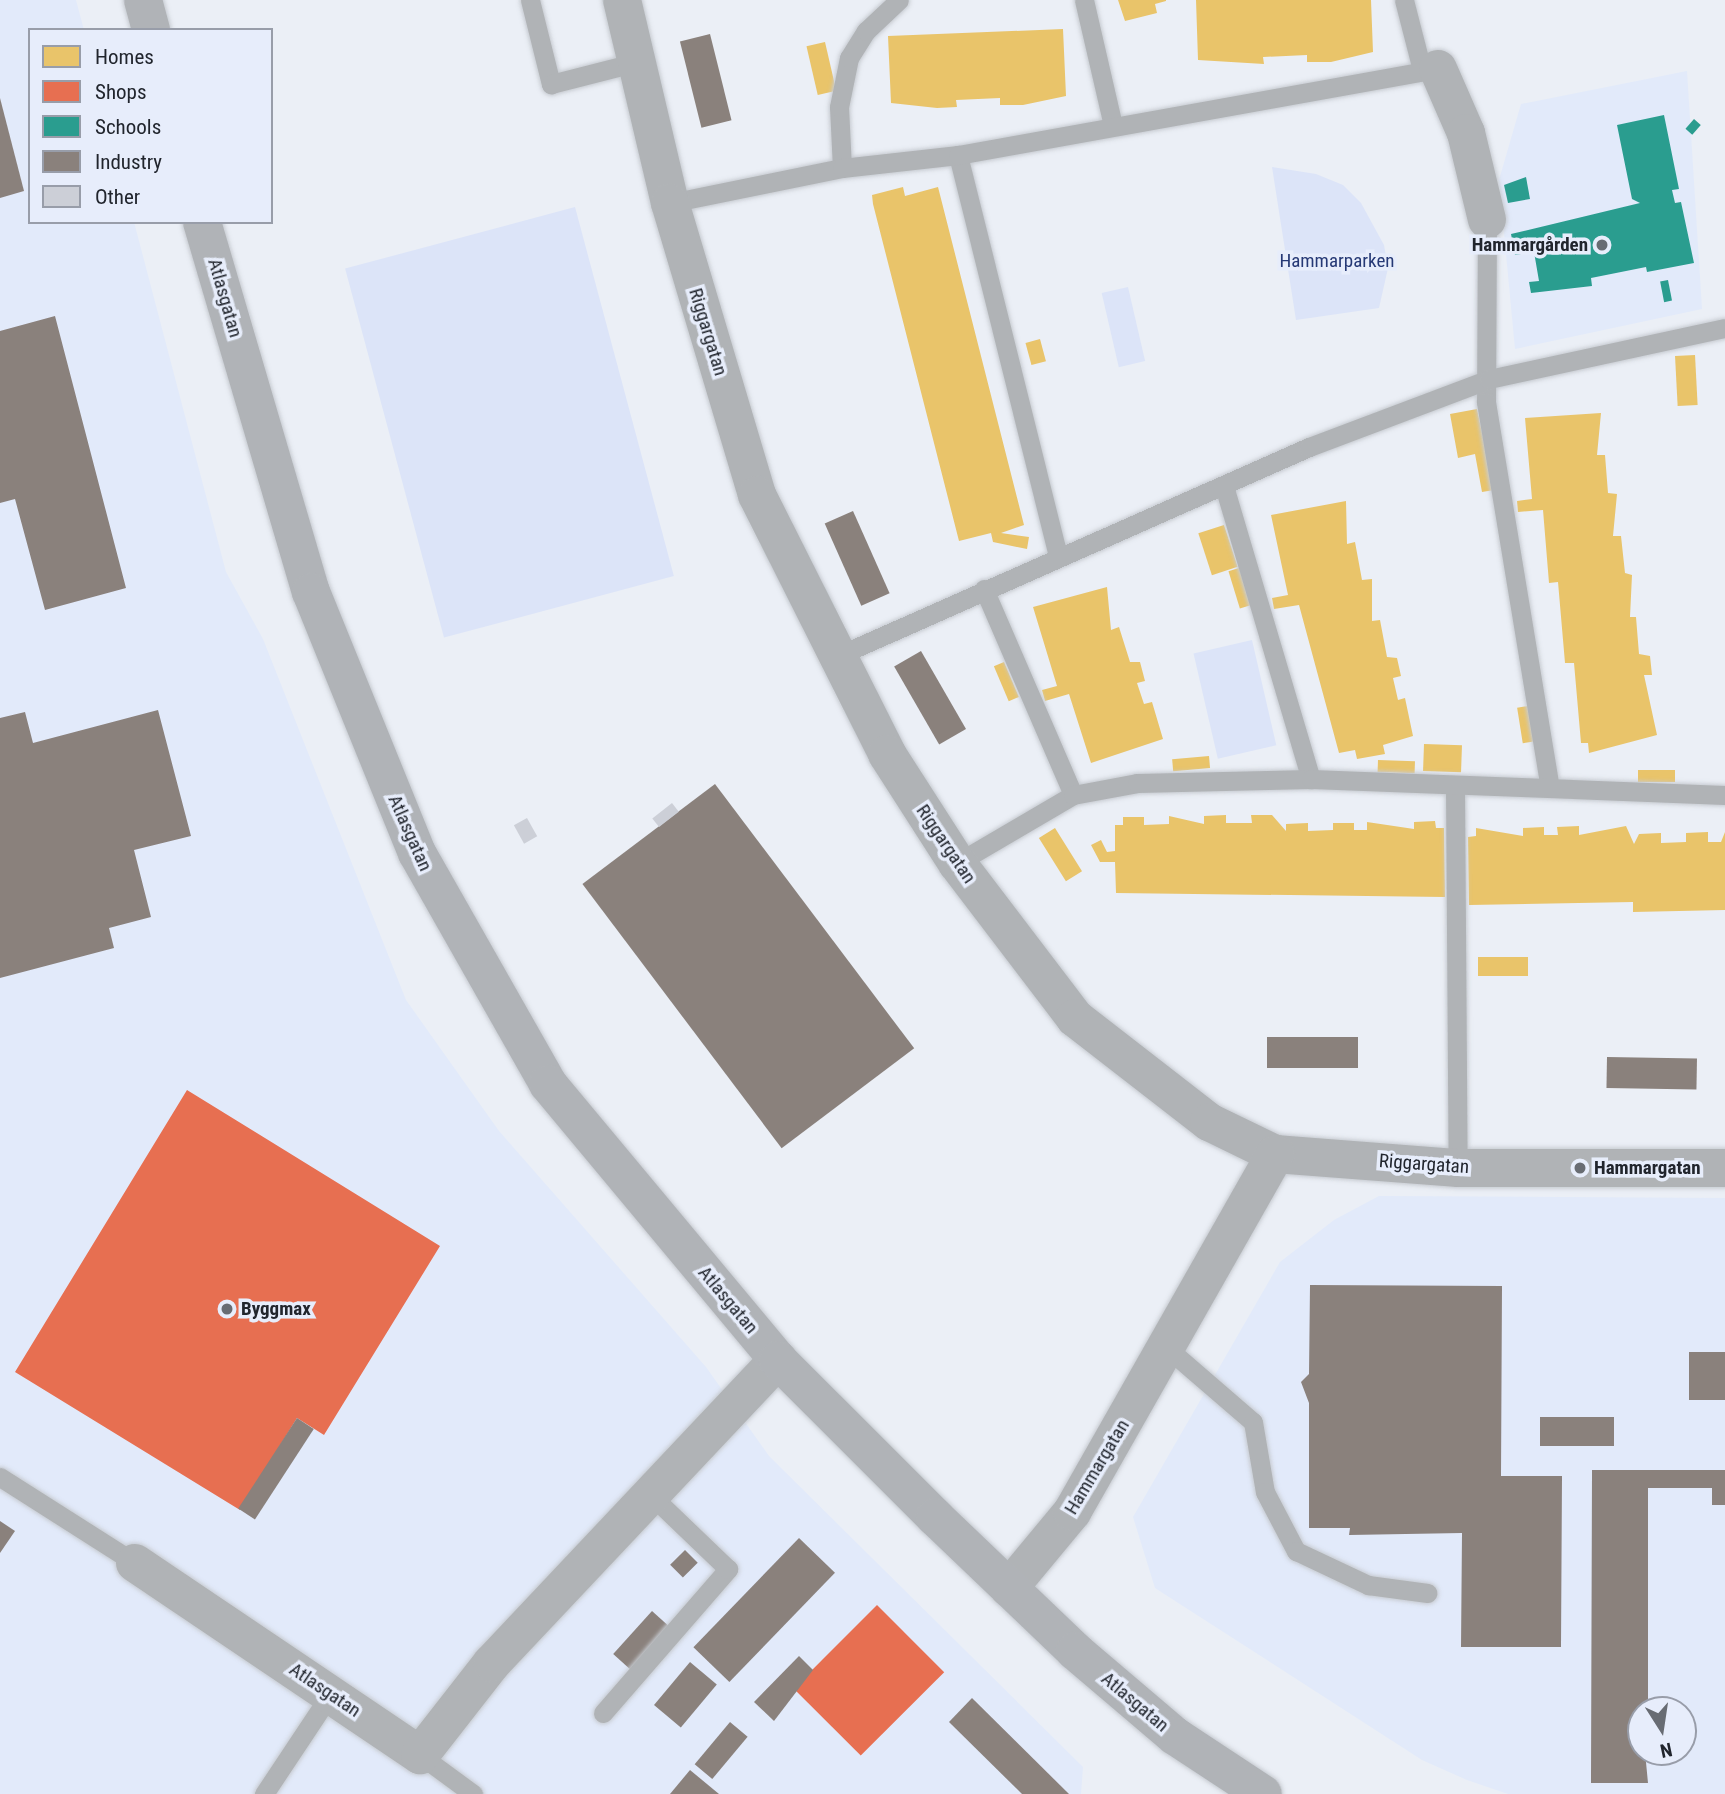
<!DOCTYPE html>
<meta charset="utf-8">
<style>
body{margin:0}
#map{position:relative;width:1725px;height:1794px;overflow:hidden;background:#ebeff6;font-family:"Roboto Condensed",sans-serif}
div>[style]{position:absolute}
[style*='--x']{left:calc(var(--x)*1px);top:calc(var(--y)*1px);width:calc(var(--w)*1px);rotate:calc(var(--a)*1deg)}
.built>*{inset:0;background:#e2eafa}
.green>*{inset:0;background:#dce4f8;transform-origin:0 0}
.homes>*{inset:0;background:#e9c46a;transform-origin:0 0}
.shops>*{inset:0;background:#e76f51;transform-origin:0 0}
.schools>*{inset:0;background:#2a9d8f;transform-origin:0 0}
.industry>*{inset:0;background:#8a817c;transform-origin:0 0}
.building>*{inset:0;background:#cccfd7;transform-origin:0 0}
.roads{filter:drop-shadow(0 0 2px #c7cbd1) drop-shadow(0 0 2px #c7cbd1)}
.lane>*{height:19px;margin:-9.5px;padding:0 9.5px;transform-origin:9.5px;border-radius:9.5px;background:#b0b3b6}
.street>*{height:38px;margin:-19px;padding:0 19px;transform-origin:19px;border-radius:19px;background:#b0b3b6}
.secondary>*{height:38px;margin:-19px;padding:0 19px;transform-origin:19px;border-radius:19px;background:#b0b3b7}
.dots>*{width:19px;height:19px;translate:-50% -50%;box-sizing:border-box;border:4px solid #e7edfb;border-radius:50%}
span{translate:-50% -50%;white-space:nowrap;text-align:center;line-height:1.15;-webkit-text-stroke:7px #e7edfb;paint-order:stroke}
.poi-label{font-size:19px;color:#21252d;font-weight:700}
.right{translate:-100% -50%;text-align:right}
.left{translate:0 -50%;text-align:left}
.park-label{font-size:19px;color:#263975}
.street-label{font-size:19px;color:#21252d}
.legend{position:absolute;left:28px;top:28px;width:245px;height:196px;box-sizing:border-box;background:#e7edfb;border:2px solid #989da9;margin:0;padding:9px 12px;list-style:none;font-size:21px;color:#21252d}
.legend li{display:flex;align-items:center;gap:14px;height:35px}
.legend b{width:35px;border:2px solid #989da9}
.north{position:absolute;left:1627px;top:1696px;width:70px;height:70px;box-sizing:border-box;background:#e7edfb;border:2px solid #989da9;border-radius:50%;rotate:168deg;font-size:19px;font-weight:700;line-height:28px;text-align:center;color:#21252d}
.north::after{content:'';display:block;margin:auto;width:24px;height:32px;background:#686c73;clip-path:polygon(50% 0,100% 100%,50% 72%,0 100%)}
</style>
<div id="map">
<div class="built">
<i style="clip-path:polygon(0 0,76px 0,84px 30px,30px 30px,30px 222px,134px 222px,226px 572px,263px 639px,406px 1000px,499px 1131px,706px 1367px,769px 1456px,1083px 1767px,1081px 1794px,0 1794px)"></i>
<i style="clip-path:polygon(1687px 71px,1702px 309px,1515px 349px,1499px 180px,1521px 104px)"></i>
<i style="clip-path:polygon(evenodd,1379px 1196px,1725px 1198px,1725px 1794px,1508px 1794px,1467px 1780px,1422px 1760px,1155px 1588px,1133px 1517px,1280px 1262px,1334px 1220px,1379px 1196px,1641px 1710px,1683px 1710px,1683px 1752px,1641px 1752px,1641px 1710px)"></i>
</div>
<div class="green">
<i style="clip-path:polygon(1272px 167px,1316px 174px,1343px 185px,1361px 203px,1384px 245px,1388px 268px,1379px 308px,1296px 320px)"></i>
<i style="left:575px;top:207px;width:382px;height:238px;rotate:75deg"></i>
<i style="left:1128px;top:287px;width:76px;height:27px;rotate:77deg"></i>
<i style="left:1252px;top:640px;width:108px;height:60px;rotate:77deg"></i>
</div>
<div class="homes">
<i style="clip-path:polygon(1118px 0,1166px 0,1166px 1px,1155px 4px,1157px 13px,1125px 21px)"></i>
<i style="clip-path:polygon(1196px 0,1371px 0,1373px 52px,1331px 62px,1307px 62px,1307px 55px,1263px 57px,1264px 64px,1198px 60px)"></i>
<i style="clip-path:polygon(1063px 29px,1066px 96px,1023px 105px,1000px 105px,1000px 98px,956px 100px,957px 107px,937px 108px,891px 103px,888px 36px)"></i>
<i style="left:825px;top:42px;width:50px;height:19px;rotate:77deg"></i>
<i style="clip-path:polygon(903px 187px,905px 196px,938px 187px,1024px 525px,1001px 533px,1029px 537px,1027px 549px,993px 542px,991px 533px,959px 541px,873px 204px,872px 195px)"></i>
<i style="left:1040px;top:339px;width:23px;height:15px;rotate:75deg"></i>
<i style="left:1695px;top:355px;width:50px;height:20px;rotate:87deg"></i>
<i style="clip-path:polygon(1477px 409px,1494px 490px,1482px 492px,1475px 454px,1458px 458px,1450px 414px)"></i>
<i style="clip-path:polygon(1601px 413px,1597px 455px,1605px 455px,1608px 493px,1617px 494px,1613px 536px,1621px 536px,1625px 573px,1632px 575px,1630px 617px,1636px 617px,1639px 654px,1650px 656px,1652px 675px,1644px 675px,1657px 735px,1589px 753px,1588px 743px,1581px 743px,1574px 663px,1565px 663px,1558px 582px,1549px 583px,1543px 510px,1518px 512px,1517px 501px,1532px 499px,1525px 418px)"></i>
<i style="clip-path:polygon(1346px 501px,1347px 544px,1355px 542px,1362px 580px,1372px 579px,1372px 621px,1380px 620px,1387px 657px,1397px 658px,1401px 676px,1393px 678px,1398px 700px,1405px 698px,1413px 736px,1383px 745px,1385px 754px,1357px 759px,1355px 750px,1339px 753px,1299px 605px,1274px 609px,1272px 598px,1288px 595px,1271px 515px)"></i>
<i style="left:1224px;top:525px;width:44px;height:27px;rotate:72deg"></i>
<i style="left:1239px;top:568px;width:39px;height:11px;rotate:73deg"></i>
<i style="clip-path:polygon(1107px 587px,1111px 630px,1119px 627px,1130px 662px,1140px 662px,1145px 681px,1137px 683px,1144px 704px,1152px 702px,1163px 739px,1091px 763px,1069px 694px,1045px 701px,1042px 690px,1057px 686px,1033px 607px)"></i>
<i style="left:1004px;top:662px;width:38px;height:11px;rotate:67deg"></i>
<i style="left:1528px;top:706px;width:36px;height:11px;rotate:81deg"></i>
<i style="left:1424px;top:744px;width:38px;height:27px;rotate:2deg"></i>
<i style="left:1209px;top:756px;width:12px;height:37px;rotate:85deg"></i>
<i style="left:1378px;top:760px;width:37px;height:12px;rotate:2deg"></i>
<i style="left:1638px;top:770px;width:37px;height:12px"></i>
<i style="clip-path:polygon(1226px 815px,1226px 823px,1252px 823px,1251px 815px,1272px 815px,1286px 831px,1286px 824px,1308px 823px,1308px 831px,1333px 830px,1333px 823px,1354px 823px,1354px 830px,1367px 830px,1367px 822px,1414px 829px,1414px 822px,1435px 821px,1436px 828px,1444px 828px,1445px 897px,1116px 893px,1115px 862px,1100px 862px,1091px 845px,1101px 840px,1107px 852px,1115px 851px,1115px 825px,1123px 825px,1123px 817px,1144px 817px,1144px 825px,1169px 824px,1169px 816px,1204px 824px,1204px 816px)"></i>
<i style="clip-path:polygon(1579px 826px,1579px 835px,1626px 826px,1634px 844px,1639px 834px,1661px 833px,1661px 843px,1686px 842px,1686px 833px,1708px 832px,1708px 842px,1721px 842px,1725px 832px,1725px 910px,1633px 912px,1633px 902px,1469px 905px,1468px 837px,1476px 836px,1476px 828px,1523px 836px,1523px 828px,1544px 827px,1544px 835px,1558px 835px,1557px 827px)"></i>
<i style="left:1055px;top:828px;width:51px;height:19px;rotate:58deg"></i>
<i style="left:1478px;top:957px;width:50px;height:19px"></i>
</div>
<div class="shops">
<i style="clip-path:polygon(187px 1090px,440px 1246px,324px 1435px,297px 1418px,240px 1510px,15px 1372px)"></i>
<i style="left:877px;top:1605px;width:95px;height:118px;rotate:45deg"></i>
</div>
<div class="schools">
<i style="clip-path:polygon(1664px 115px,1679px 189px,1672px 190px,1675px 203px,1681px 202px,1694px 263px,1647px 272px,1646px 267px,1591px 278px,1592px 286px,1531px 293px,1529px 282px,1539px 281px,1534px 252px,1515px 255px,1511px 234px,1640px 203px,1632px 199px,1617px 125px)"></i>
<i style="left:1694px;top:119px;width:9px;height:13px;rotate:41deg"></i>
<i style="clip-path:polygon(1526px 177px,1530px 199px,1508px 203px,1504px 185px)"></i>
<i style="left:1668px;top:280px;width:21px;height:8px;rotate:79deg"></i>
</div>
<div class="industry">
<i style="left:710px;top:34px;width:89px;height:31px;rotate:76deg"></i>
<i style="clip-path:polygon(0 98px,24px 191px,0 198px)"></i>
<i style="clip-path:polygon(55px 316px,126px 588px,45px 610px,15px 499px,0 503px,0 331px)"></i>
<i style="left:853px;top:511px;width:90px;height:31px;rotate:66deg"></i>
<i style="left:921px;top:651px;width:90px;height:31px;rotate:60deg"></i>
<i style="clip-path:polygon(158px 710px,191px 836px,134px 850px,151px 917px,109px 928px,114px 948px,0 978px,0 718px,25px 712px,33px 743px)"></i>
<i style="left:715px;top:784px;width:331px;height:166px;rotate:53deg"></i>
<i style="left:1358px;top:1037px;width:31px;height:91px;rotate:90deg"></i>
<i style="left:1607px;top:1057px;width:90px;height:31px;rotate:1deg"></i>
<i style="clip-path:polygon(1310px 1285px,1502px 1286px,1501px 1476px,1562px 1476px,1561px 1647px,1461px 1647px,1462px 1533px,1349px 1535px,1350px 1528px,1309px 1528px,1309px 1403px,1301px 1382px,1309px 1374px)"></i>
<i style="left:1689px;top:1352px;width:36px;height:48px"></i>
<i style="left:1614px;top:1417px;width:29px;height:74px;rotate:90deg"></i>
<i style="left:297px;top:1418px;width:20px;height:108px;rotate:33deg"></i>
<i style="clip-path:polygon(1592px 1470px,1725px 1470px,1725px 1505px,1712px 1505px,1712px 1488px,1648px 1488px,1648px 1710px,1641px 1710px,1648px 1783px,1591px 1783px)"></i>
<i style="clip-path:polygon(0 1521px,15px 1531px,0 1553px)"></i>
<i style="left:799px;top:1538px;width:50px;height:152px;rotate:44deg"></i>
<i style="left:685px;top:1550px;width:18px;height:21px;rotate:45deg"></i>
<i style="left:652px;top:1611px;width:25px;height:58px;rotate:42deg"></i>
<i style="clip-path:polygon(799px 1656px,813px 1670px,774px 1721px,754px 1702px)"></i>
<i style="left:690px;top:1662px;width:35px;height:56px;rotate:40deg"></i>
<i style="clip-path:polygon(972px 1698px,1069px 1794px,1022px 1794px,949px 1722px)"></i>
<i style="left:730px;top:1722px;width:23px;height:55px;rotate:40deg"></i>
<i style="clip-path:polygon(690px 1770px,719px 1794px,670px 1794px)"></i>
</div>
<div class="building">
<i style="left:672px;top:803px;width:11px;height:25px;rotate:52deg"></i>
<i style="left:527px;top:818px;width:21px;height:15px;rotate:61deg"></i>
</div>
<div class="roads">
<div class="lane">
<i style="--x:530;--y:0;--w:87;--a:76"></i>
<i style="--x:551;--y:84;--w:89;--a:-14.3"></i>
<i style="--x:1084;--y:0;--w:129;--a:77"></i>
<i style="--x:1404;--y:0;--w:72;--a:75.6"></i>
<i style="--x:958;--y:155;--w:414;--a:76"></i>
<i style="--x:842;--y:168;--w:61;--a:-92.8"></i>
<i style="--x:839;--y:107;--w:50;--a:-78.5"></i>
<i style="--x:849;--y:58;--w:32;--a:-58"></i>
<i style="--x:866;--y:31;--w:45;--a:-43.2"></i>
<i style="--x:670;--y:203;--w:176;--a:-11.5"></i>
<i style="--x:842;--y:168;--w:117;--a:-6.4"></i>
<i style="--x:958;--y:155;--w:488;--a:-10.2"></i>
<i style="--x:1487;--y:220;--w:182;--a:90.3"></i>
<i style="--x:1486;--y:402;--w:390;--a:80.6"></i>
<i style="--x:1224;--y:486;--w:306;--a:73.5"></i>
<i style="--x:984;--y:589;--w:224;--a:66.6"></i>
<i style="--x:833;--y:658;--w:521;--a:-23.91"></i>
<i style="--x:1309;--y:447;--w:192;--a:-20.7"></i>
<i style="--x:1489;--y:379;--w:241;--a:-12.2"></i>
<i style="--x:1455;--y:786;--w:382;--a:89.6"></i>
<i style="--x:957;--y:863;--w:134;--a:-30.4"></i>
<i style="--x:1073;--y:795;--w:65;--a:-10.6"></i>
<i style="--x:1137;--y:783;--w:174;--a:-1.3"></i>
<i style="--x:1311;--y:779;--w:414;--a:2.2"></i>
<i style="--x:1166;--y:1347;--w:115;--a:40.8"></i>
<i style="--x:1253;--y:1422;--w:71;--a:80.3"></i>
<i style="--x:1265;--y:1492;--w:67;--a:62.3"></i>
<i style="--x:1296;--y:1551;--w:80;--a:25.3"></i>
<i style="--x:1368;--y:1585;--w:60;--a:7.7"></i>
<i style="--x:0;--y:1477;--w:160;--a:32.5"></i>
<i style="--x:603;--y:1713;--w:191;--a:-49"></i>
<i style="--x:728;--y:1569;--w:104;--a:-136.2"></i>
<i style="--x:420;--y:1755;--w:66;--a:36.3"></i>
<i style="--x:264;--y:1794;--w:121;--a:-56.4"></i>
</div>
<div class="street">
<i style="--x:622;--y:0;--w:209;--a:76.7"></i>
<i style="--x:670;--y:203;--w:305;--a:73.4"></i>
<i style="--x:757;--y:495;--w:290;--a:63.3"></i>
<i style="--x:887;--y:754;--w:130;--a:57.3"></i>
<i style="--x:957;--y:863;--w:195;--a:52.7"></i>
<i style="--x:1075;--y:1018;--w:170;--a:37.8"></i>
<i style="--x:1209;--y:1122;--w:73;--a:25.9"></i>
<i style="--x:1275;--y:1154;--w:184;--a:4.4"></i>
<i style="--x:1458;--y:1168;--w:267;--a:0"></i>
<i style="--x:1438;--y:69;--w:70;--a:66.4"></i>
<i style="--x:1466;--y:133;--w:89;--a:76.4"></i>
<i style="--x:135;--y:1563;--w:344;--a:34"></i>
<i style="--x:420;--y:1755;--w:117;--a:-52"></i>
<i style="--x:492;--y:1663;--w:417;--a:-46.7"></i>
<i style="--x:1009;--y:1588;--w:99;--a:-50.3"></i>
<i style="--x:1072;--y:1512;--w:412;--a:-60.4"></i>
</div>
<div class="secondary">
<i style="--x:143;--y:0;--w:31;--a:75"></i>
<i style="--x:202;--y:222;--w:386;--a:73.6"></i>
<i style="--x:311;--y:592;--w:282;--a:67.9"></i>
<i style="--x:417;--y:853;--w:266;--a:60.4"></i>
<i style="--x:548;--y:1084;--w:359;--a:50.2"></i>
<i style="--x:778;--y:1360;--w:222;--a:45"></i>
<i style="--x:935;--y:1517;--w:194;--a:43.7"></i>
<i style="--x:1075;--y:1651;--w:131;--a:40.4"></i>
<i style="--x:1175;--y:1736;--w:105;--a:33.4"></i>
</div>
</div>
<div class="dots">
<i style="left:1602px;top:245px;background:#686c73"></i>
<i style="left:1580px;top:1168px;background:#686c73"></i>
<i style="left:227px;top:1309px;background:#686c73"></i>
</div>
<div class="poi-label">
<span class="right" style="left:1588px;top:245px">Hammargården</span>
<span class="left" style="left:1594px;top:1168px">Hammargatan</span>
<span class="left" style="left:241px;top:1309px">Byggmax</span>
</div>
<div class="park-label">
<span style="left:1337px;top:261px">Hammarparken</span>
</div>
<div class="street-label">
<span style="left:225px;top:298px;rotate:74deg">Atlasgatan</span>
<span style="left:708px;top:332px;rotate:73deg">Riggargatan</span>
<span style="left:410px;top:833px;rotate:66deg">Atlasgatan</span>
<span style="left:946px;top:844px;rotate:56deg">Riggargatan</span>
<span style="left:1424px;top:1164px;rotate:4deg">Riggargatan</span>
<span style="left:728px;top:1300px;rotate:50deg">Atlasgatan</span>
<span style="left:1097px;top:1467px;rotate:-59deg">Hammargatan</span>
<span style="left:325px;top:1690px;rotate:34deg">Atlasgatan</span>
<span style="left:1135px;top:1702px;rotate:40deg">Atlasgatan</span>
</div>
<ul class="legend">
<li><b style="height:19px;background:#e9c46a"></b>Homes</li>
<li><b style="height:19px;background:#e76f51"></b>Shops</li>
<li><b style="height:19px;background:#2a9d8f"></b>Schools</li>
<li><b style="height:19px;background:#8a817c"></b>Industry</li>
<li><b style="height:19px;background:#cccfd7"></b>Other</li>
</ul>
<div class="north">N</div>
</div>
